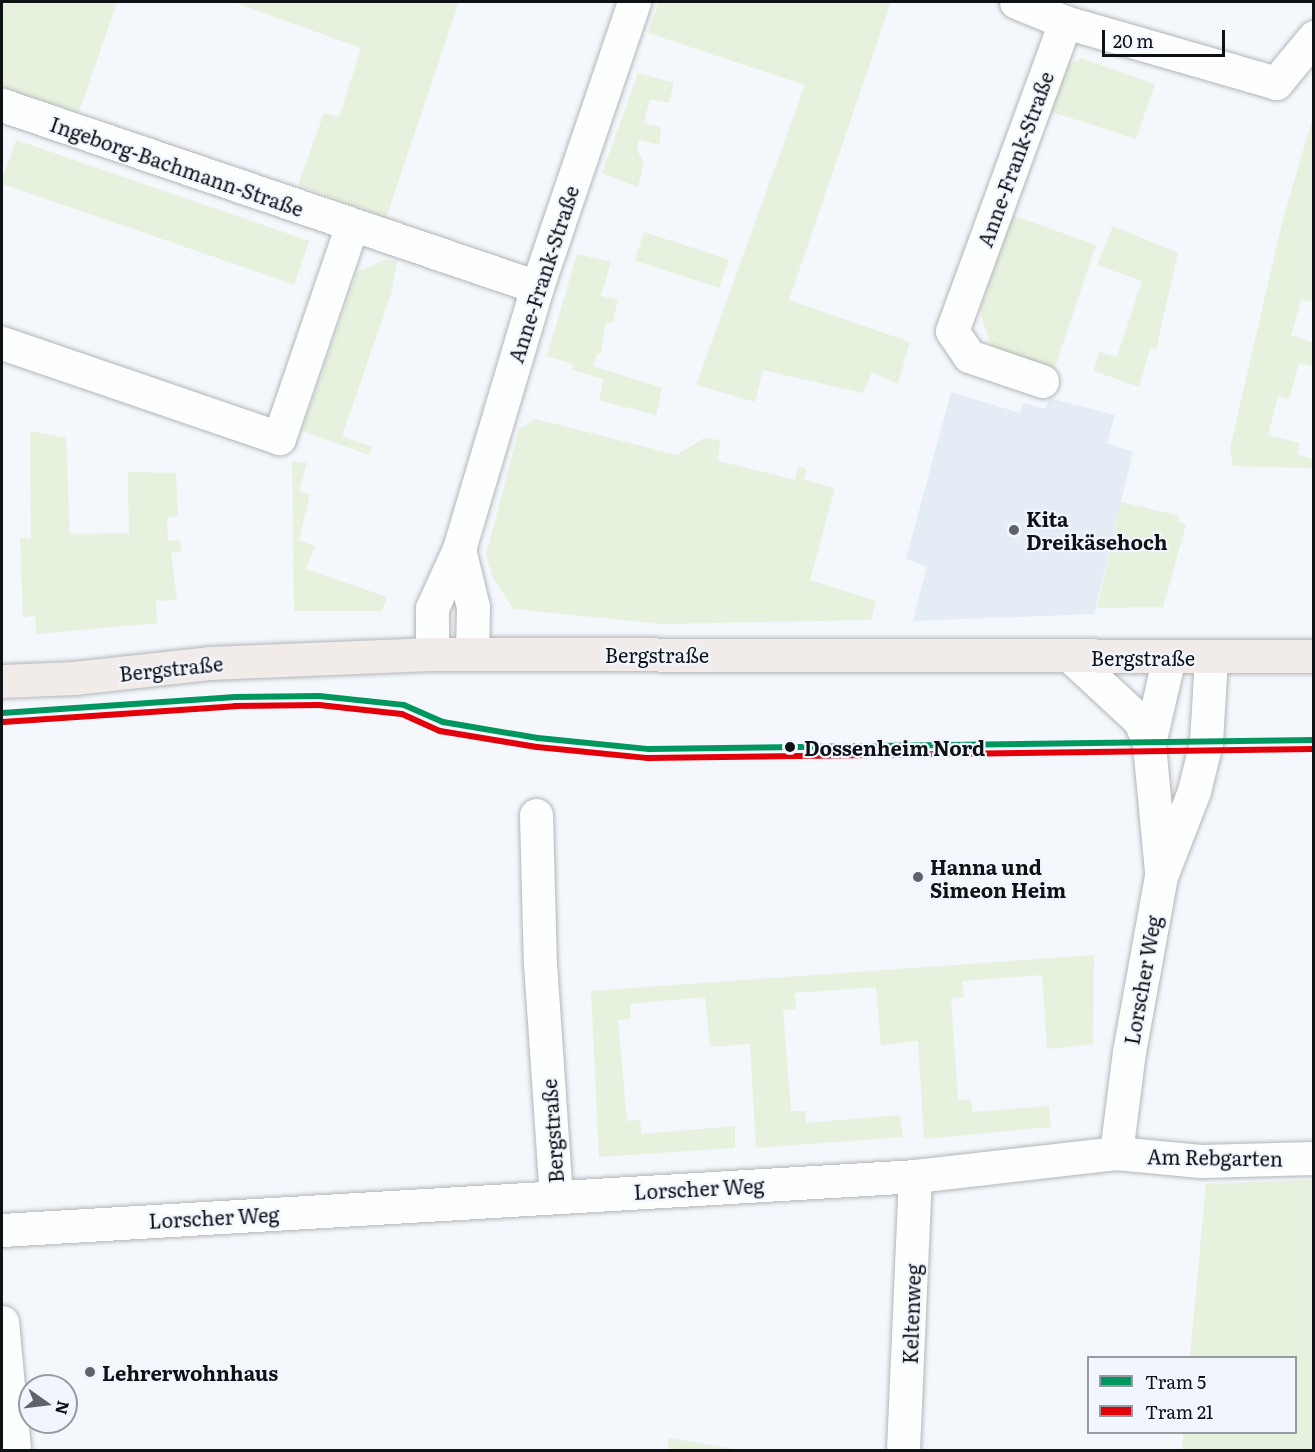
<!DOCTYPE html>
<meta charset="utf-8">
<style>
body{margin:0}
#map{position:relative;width:1315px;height:1452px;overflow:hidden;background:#f4f7fb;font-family:Literata,serif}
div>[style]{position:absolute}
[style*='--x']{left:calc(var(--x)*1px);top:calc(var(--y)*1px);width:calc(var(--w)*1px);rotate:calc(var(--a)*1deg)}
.built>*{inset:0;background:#e4ecf5}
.green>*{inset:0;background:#e6f2dd;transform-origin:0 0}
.roads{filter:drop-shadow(0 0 2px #b3b6b9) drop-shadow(0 0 2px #b3b6b9)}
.minor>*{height:33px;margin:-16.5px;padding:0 16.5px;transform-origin:16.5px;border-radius:16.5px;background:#fdfefe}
.major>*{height:33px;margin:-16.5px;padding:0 16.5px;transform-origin:16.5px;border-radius:16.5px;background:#f1ebe9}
.tram-1>*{height:6px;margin:-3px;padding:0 3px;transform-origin:3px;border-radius:3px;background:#00975f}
.tram-2>*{height:6px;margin:-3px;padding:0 3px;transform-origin:3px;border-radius:3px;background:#e2000a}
.dots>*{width:16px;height:16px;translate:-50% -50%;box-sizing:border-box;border:3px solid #f1f6fe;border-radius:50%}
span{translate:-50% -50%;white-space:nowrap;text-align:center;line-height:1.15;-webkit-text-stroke:4.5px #f1f6fe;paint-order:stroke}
.street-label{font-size:20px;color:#0f1215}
.poi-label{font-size:20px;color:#0f1215;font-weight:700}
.left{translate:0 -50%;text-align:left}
.stop-label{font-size:20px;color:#0f1215;font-weight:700}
.frame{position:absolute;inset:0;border:3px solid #0f1215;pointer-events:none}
.legend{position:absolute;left:1087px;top:1356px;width:210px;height:78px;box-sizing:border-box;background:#f1f6fe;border:2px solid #979ba1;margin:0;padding:8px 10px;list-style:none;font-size:18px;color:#0f1215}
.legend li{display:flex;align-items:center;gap:12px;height:30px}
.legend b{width:30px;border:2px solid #979ba1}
.north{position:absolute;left:18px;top:1374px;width:60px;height:60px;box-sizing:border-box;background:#f1f6fe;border:2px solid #979ba1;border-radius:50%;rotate:104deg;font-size:16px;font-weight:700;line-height:24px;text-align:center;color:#0f1215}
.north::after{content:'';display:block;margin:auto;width:21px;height:27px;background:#5f6266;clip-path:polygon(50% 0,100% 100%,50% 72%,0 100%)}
.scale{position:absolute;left:1102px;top:30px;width:123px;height:27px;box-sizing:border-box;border:3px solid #0f1215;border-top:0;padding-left:8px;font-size:18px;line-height:21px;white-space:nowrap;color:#0f1215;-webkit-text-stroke:4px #f1f6fe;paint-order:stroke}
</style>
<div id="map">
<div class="built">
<i style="clip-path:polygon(951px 392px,1020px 413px,1023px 403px,1046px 409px,1049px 398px,1115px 415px,1107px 443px,1133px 452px,1094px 614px,913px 621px,927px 566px,906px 559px)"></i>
</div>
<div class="green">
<i style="clip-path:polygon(2px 2px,117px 2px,79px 112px,2px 87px)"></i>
<i style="clip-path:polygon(233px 2px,459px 2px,386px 218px,298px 185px,324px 113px,339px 117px,361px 48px)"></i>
<i style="clip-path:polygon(659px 2px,891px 2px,789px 300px,910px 342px,898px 384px,872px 372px,863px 393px,763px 370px,755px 402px,696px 385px,805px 85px,648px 33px)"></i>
<i style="clip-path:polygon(1081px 58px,1155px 84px,1136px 139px,1049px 111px,1063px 70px)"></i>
<i style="clip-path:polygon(638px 73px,674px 83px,669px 103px,650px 99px,644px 123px,660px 127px,661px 134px,659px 145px,639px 140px,637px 150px,644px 163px,638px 187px,602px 173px)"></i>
<i style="clip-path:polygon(1313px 117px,1313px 297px,1312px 302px,1301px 300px,1291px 336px,1313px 342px,1313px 366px,1299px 363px,1289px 399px,1278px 396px,1268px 435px,1300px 443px,1297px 454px,1313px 459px,1313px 468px,1233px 466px,1230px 448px,1282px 223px)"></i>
<i style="left:16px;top:140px;width:310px;height:46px;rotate:19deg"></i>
<i style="clip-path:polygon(1012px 215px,1096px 245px,1054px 370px,992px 349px,980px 312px)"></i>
<i style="clip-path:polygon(1113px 226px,1178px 253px,1156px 349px,1150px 348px,1139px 387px,1094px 371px,1099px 352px,1117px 357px,1142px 281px,1097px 265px)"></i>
<i style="left:644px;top:232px;width:89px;height:30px;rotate:18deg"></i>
<i style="clip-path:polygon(577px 254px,611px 262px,601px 296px,618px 300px,612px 323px,605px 323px,601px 353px,597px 354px,593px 366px,662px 388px,656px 415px,599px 400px,604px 379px,572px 370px,573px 364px,547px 356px)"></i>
<i style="clip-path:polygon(387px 259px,397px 262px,391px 294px,342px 436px,372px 447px,369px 455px,302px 431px,357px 272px)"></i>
<i style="clip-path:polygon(535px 419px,677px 455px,704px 438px,720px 440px,718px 461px,795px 480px,799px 466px,807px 469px,804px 480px,835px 488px,810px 580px,876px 601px,871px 620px,663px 624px,513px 609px,492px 576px,486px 555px,519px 429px)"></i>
<i style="clip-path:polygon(30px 431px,66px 438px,70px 534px,129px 533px,128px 472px,176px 473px,178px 516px,167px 518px,168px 541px,180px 540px,182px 552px,171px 553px,177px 600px,156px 601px,157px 623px,36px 634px,35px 615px,23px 618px,20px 538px,31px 539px)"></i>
<i style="clip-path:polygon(292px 461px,307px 463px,299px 492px,310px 494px,299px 540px,315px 546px,306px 569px,387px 597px,382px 611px,294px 611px)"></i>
<i style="clip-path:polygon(1121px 502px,1179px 516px,1178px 522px,1186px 525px,1163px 607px,1097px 608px)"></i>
<i style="clip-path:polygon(1094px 955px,1093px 1044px,1047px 1049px,1042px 975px,962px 981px,964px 997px,951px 998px,958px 1100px,971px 1099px,972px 1112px,1049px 1106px,1051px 1127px,924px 1139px,918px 1041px,881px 1045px,876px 987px,795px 993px,796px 1009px,783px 1010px,791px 1111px,805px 1111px,806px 1123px,900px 1115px,903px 1137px,756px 1148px,750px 1044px,710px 1047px,705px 997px,630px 1004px,631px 1019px,618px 1020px,627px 1121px,640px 1120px,642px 1134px,735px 1126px,735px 1148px,599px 1157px,591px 991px)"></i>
<i style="clip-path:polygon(1313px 1180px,1313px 1450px,1182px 1450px,1183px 1433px,1296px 1432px,1296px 1358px,1190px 1357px,1206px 1184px)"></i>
<i style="clip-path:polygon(669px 1438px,740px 1450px,667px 1450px)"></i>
</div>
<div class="roads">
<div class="minor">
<i style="--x:1016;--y:2;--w:53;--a:22.2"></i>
<i style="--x:1065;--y:22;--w:220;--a:16.1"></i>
<i style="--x:1276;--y:83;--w:60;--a:-50.4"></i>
<i style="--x:2;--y:105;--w:565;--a:18.79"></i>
<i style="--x:2;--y:343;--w:293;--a:18.9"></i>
<i style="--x:279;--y:438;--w:225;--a:-71.1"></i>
<i style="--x:1042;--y:381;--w:77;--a:-161.1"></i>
<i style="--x:969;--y:356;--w:30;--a:-124"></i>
<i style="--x:952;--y:331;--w:329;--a:-69.9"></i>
<i style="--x:459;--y:549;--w:60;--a:76.4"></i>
<i style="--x:473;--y:607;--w:47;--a:91.2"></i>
<i style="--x:432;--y:654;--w:46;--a:-90"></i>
<i style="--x:432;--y:608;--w:65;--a:-65.4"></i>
<i style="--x:459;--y:549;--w:273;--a:-73.4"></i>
<i style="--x:537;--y:287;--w:301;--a:-71.2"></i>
<i style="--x:1071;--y:657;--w:94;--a:42.8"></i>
<i style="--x:1140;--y:721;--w:24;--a:68"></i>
<i style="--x:536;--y:815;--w:148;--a:88.5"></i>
<i style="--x:540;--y:963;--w:234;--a:86.1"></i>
<i style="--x:1161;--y:871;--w:129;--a:-95.4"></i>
<i style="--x:1149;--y:743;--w:88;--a:-76.9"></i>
<i style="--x:1116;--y:1153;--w:102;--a:-82.7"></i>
<i style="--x:1129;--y:1052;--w:179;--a:-79.7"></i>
<i style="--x:1161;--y:876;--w:91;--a:-68.8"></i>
<i style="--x:1194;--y:791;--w:50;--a:-76.2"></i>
<i style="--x:1206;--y:742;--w:85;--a:-86.6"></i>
<i style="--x:2;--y:1230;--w:915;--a:-3.38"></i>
<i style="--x:915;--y:1176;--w:202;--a:-6.5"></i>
<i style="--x:1116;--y:1153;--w:85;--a:5.4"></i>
<i style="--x:1201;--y:1161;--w:113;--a:-1.5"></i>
<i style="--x:2;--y:1322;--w:129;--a:84.6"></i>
<i style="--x:903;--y:1450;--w:274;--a:-87.5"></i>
</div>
<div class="major">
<i style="--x:2;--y:681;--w:72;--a:-2.4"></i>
<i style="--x:74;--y:678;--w:136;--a:-6.3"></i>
<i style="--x:209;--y:663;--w:223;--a:-2.3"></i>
<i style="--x:432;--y:654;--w:882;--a:0.13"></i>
</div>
</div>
<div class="tram-1">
<i style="--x:2;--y:713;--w:234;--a:-3.9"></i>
<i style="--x:235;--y:697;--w:84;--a:-0.7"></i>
<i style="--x:319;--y:696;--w:85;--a:6"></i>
<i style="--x:404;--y:705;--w:43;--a:23.6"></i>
<i style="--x:443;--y:722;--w:96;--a:9.6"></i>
<i style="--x:538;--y:738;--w:112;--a:5.7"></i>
<i style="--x:649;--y:749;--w:665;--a:-0.78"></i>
</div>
<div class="tram-2">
<i style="--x:3;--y:722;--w:233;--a:-3.9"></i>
<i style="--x:235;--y:706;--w:84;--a:-0.7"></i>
<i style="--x:319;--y:705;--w:83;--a:6.2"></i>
<i style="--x:402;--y:714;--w:42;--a:24.1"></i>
<i style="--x:440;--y:731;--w:98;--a:9.4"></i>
<i style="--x:537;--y:747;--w:112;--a:5.7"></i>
<i style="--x:648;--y:758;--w:666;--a:-0.77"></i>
</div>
<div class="dots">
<i style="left:1014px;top:530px;background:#5f6266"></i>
<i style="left:790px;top:747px;background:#0f1215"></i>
<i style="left:918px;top:877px;background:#5f6266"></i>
<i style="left:90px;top:1372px;background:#5f6266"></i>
</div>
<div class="street-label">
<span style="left:1015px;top:159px;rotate:-70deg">Anne-Frank-Straße</span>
<span style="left:177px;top:166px;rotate:19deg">Ingeborg-Bachmann-Straße</span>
<span style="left:543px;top:274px;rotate:-72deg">Anne-Frank-Straße</span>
<span style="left:657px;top:654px">Bergstraße</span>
<span style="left:1143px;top:657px">Bergstraße</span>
<span style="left:171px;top:668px;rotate:-6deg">Bergstraße</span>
<span style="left:1142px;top:980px;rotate:-80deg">Lorscher Weg</span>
<span style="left:552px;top:1131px;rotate:-94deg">Bergstraße</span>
<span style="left:1215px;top:1157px;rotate:1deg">Am Rebgarten</span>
<span style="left:699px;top:1188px;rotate:-3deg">Lorscher Weg</span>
<span style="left:214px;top:1217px;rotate:-3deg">Lorscher Weg</span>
<span style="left:911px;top:1314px;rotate:-88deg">Keltenweg</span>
</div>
<div class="poi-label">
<span class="left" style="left:1026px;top:530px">Kita<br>Dreikäsehoch</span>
<span class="left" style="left:930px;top:878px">Hanna und<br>Simeon Heim</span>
<span class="left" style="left:102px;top:1372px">Lehrerwohnhaus</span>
</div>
<div class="stop-label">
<span class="left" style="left:804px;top:747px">Dossenheim Nord</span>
</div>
<div class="frame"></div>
<ul class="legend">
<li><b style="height:8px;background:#00975f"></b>Tram 5</li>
<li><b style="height:8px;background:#e2000a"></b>Tram 21</li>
</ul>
<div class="north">N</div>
<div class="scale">20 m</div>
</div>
